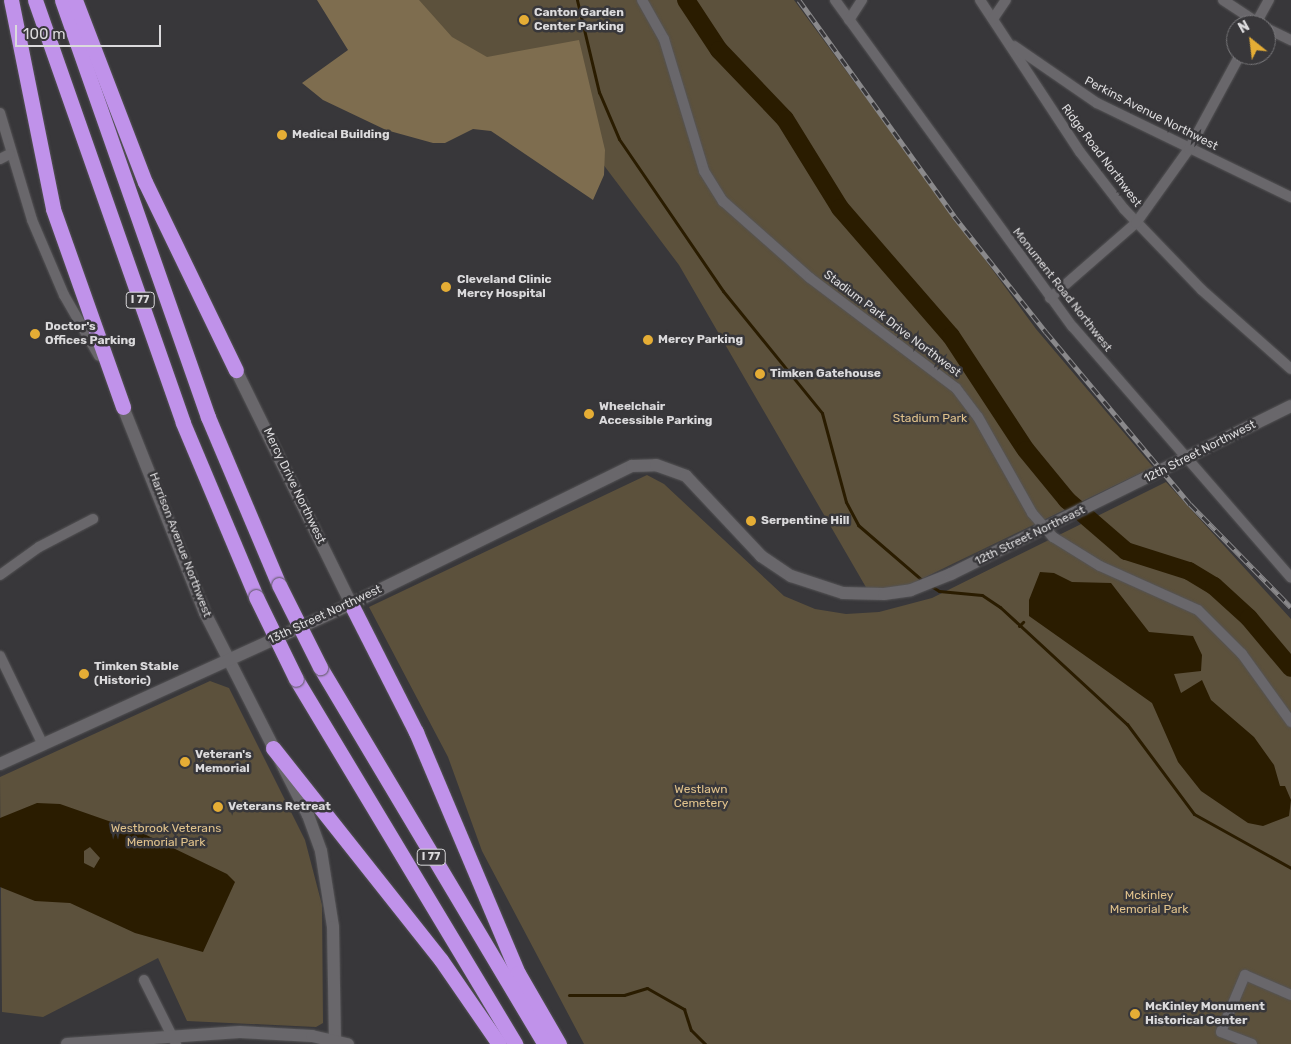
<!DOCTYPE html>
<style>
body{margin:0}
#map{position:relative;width:1291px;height:1044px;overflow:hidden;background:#38373a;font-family:Rubik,sans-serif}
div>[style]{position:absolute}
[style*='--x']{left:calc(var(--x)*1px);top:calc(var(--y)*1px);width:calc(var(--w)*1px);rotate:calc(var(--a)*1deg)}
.green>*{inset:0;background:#5c513c}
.forest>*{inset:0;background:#7e6d4f}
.water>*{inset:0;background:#2a1c00}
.stream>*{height:3px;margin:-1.5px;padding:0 1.5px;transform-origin:1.5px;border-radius:1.5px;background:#2a1c00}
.river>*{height:18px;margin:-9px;padding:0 9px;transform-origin:9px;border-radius:9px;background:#2a1c00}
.roads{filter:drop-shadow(0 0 1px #545355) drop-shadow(0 0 1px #545355)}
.street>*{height:10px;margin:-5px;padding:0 5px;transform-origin:5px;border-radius:5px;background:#69676b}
.secondary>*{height:12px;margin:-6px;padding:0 6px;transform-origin:6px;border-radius:6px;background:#69676b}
.highway>*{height:15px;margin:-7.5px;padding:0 7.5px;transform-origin:7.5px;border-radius:7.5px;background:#c092ea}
.rail>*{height:5px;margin-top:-2.5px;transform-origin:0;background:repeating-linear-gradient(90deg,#38373a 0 9px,#8a898b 0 18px);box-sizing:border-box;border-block:1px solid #8a898b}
.bridges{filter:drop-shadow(0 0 1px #545355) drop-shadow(0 0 1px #545355)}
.highway-bridge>*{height:15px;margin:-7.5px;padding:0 7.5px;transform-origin:7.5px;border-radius:7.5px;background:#c092ea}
.dots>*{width:14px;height:14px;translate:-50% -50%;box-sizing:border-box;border:2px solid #38373a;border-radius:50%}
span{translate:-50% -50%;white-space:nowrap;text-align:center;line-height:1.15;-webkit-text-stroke:5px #38373a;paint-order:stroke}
.shield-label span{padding:1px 4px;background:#38373a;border:1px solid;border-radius:4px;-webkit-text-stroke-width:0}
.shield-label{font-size:11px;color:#dbdadc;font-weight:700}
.poi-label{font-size:12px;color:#dbdadc;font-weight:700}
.left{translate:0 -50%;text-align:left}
.street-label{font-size:12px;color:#dbdadc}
.park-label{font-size:12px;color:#e0c28c}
.north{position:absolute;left:1226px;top:15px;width:50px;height:50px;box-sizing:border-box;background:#38373a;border:1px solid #79787b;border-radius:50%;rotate:331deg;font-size:14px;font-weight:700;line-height:20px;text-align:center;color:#dbdadc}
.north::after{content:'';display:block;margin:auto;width:18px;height:22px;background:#e5ad35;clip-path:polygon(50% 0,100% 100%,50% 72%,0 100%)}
.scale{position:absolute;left:15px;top:25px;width:146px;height:22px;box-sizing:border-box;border:2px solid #dbdadc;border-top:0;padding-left:6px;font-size:15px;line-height:18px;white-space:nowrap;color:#dbdadc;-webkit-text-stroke:4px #38373a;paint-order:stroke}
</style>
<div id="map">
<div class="green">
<i style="clip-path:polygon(317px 0,794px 0,1036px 329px,1153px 467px,905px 587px,867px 589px,679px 265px,566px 115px)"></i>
<i style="clip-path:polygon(647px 475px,664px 484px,784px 596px,815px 609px,846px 614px,879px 612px,932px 598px,1166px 482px,1291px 619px,1291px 1044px,584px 1044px,482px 851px,448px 757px,369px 607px)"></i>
<i style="clip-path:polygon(210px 681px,229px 688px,305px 840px,322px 905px,323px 1023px,316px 1027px,187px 1021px,158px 958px,43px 1017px,2px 1012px,0 777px)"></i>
</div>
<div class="forest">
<i style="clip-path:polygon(317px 0,419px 0,452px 37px,487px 57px,579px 40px,605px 150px,604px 175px,593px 200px,491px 131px,473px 129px,445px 143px,433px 143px,386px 130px,323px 100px,302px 83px,348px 50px)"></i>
</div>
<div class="water">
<i style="clip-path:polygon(1040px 572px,1054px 573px,1072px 582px,1111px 583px,1149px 632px,1193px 636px,1202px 655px,1201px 671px,1174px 674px,1181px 693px,1202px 680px,1211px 700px,1254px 737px,1274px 765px,1280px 786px,1285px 786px,1291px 800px,1289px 816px,1263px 826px,1248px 823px,1201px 791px,1178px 762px,1152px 703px,1029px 616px,1029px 600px)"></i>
<i style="clip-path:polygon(evenodd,37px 803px,60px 804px,140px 832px,227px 874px,235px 882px,203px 952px,135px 933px,70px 903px,35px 901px,0 887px,0 818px,37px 803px,90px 847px,100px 858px,94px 868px,84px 863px,84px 851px,90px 847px)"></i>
</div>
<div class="stream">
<i style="--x:577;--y:0;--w:95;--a:76.6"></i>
<i style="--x:599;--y:92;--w:51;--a:66.9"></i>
<i style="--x:619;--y:139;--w:184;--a:55.6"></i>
<i style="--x:723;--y:291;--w:157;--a:50.9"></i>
<i style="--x:822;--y:413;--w:92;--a:74.9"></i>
<i style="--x:846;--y:502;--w:26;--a:62"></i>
<i style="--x:858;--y:525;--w:86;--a:40.7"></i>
<i style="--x:931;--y:586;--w:9;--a:32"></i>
<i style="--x:939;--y:591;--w:43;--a:5.3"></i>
<i style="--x:982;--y:595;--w:22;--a:34"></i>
<i style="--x:1000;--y:607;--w:173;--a:42.7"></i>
<i style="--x:1127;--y:724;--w:112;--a:53.3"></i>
<i style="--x:1194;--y:814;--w:111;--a:29.1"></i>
<i style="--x:1019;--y:626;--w:6;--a:-45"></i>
<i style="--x:569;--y:995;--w:55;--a:0"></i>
<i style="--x:624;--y:995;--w:24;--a:-17"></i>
<i style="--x:647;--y:988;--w:43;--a:29.6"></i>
<i style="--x:684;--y:1009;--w:22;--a:72"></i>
<i style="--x:691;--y:1030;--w:20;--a:45"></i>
</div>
<div class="river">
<i style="--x:686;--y:0;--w:60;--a:56.6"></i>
<i style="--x:719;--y:50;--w:95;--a:46.3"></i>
<i style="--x:785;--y:119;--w:105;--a:58.3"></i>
<i style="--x:840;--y:208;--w:169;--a:49.1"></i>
<i style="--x:951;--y:336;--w:136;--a:56.7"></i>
<i style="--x:1026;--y:450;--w:65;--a:50.6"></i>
<i style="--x:1067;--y:500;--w:78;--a:40.8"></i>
<i style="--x:1126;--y:551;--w:66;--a:17.6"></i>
<i style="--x:1189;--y:571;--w:29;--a:31"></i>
<i style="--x:1214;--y:586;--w:47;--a:42.4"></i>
<i style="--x:1249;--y:618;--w:65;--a:50"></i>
</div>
<div class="roads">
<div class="street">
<i style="--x:642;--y:0;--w:45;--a:60.6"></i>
<i style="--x:664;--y:39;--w:138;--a:73.1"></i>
<i style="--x:704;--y:171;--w:36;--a:58"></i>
<i style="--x:723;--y:201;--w:116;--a:41.5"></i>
<i style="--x:810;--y:278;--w:183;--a:37"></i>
<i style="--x:956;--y:388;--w:36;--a:53"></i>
<i style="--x:978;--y:417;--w:110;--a:60.6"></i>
<i style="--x:1032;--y:513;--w:32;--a:49"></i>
<i style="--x:1053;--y:537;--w:55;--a:31.7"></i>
<i style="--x:1100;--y:566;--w:107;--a:24.2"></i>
<i style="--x:1198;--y:610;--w:62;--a:45"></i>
<i style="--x:1242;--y:654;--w:84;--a:54.2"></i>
<i style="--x:835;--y:0;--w:404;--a:54"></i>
<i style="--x:1073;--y:327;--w:332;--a:49"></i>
<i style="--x:980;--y:0;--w:182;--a:56.7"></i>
<i style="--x:1080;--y:152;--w:72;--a:52.3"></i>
<i style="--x:1124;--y:209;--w:112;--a:46.1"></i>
<i style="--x:1202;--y:290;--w:119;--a:41.6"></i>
<i style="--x:1223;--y:0;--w:45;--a:33.3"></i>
<i style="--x:993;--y:19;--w:23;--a:-56"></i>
<i style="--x:849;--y:20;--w:24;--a:-57"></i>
<i style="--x:1255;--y:25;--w:29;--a:-61"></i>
<i style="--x:1266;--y:28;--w:28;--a:26"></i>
<i style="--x:1014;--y:46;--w:101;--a:34.5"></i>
<i style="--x:1097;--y:103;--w:216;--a:25.9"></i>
<i style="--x:0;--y:113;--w:112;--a:73.3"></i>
<i style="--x:32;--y:220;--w:82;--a:66.9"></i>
<i style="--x:64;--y:295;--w:70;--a:60.2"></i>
<i style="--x:0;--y:159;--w:11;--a:-27"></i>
<i style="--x:1050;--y:298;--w:114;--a:-41.1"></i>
<i style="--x:1136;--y:223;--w:91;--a:-54.4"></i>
<i style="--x:1189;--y:149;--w:107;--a:-61.5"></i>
<i style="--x:0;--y:575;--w:48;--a:-35.7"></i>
<i style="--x:39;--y:547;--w:61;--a:-27.4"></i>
<i style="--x:0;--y:656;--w:99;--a:64.2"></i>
<i style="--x:144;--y:980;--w:72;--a:63.4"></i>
<i style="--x:1252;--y:1044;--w:33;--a:-159"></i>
<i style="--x:1221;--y:1032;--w:62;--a:-67.2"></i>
<i style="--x:1245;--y:975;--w:50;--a:23.5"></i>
</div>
<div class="secondary">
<i style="--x:236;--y:370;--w:261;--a:63.8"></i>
<i style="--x:123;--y:407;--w:222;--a:68.3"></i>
<i style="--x:205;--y:613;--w:227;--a:63"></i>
<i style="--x:308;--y:815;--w:38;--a:70"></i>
<i style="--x:321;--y:851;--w:77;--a:81"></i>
<i style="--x:333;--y:927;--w:113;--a:89"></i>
<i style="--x:0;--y:764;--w:386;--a:-24.5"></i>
<i style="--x:351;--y:604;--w:313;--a:-26.2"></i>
<i style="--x:632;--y:466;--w:24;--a:-2"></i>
<i style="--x:656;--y:465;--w:32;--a:20"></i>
<i style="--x:686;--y:476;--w:110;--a:46.8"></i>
<i style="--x:761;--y:556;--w:36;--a:34"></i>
<i style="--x:791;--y:576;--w:55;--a:18.1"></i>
<i style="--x:843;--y:593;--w:41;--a:1.4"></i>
<i style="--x:884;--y:594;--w:27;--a:-8"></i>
<i style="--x:911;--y:590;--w:43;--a:-21.8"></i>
<i style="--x:951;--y:574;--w:379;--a:-26.3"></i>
<i style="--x:67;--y:1044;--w:173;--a:-4"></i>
<i style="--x:240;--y:1032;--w:72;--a:3.2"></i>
<i style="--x:312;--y:1036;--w:37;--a:13"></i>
</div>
<div class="highway">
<i style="--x:11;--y:0;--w:213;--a:78.6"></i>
<i style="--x:53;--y:209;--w:210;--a:70.5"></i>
<i style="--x:35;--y:0;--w:448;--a:70.7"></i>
<i style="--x:183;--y:423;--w:189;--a:67.2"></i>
<i style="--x:62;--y:0;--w:442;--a:70.7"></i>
<i style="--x:208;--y:417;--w:182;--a:67.1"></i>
<i style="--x:75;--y:0;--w:195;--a:69"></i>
<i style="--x:145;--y:182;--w:209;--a:64.2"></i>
<i style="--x:351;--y:604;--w:144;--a:63.1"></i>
<i style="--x:416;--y:732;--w:262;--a:67.1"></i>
<i style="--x:518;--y:973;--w:82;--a:60"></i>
<i style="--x:320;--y:667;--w:439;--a:59.2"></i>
<i style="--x:296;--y:679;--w:426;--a:59"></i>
<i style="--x:273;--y:748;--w:270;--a:51.6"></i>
<i style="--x:441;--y:960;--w:102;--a:55.4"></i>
</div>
</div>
<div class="rail">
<i style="--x:799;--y:0;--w:266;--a:54.3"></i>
<i style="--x:954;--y:216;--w:148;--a:51.6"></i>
<i style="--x:1046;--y:332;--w:224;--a:50.1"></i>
<i style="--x:1190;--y:504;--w:144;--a:45.6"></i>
</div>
<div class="bridges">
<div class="highway-bridge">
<i style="--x:279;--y:585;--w:92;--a:63.4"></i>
<i style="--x:256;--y:597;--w:91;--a:64"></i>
</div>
</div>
<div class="dots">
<i style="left:524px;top:20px;background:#e5ad35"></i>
<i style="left:282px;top:135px;background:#e5ad35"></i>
<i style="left:446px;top:287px;background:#e5ad35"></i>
<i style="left:35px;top:334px;background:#e5ad35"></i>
<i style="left:648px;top:340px;background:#e5ad35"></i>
<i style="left:760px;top:374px;background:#e5ad35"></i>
<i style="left:589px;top:414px;background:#e5ad35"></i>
<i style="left:751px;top:521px;background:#e5ad35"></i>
<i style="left:84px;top:674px;background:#e5ad35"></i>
<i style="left:185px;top:762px;background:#e5ad35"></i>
<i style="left:218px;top:807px;background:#e5ad35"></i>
<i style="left:1135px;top:1014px;background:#e5ad35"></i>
</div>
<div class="shield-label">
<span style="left:140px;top:300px">I 77</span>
<span style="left:431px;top:857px">I 77</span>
</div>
<div class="poi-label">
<span class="left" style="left:534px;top:20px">Canton Garden<br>Center Parking</span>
<span class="left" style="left:292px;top:135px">Medical Building</span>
<span class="left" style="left:457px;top:287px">Cleveland Clinic<br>Mercy Hospital</span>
<span class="left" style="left:45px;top:334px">Doctor's<br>Offices Parking</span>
<span class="left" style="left:658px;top:340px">Mercy Parking</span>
<span class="left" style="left:770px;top:374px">Timken Gatehouse</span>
<span class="left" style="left:599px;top:414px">Wheelchair<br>Accessible Parking</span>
<span class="left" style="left:761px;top:521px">Serpentine Hill</span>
<span class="left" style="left:94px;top:674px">Timken Stable<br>(Historic)</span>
<span class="left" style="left:195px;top:762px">Veteran's<br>Memorial</span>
<span class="left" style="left:228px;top:807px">Veterans Retreat</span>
<span class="left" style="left:1145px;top:1014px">McKinley Monument<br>Historical Center</span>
</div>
<div class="street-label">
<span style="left:1151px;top:114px;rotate:27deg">Perkins Avenue Northwest</span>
<span style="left:1101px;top:156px;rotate:53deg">Ridge Road Northwest</span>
<span style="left:1062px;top:290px;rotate:52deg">Monument Road Northwest</span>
<span style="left:892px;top:324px;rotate:37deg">Stadium Park Drive Northwest</span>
<span style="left:1200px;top:452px;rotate:-27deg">12th Street Northwest</span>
<span style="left:294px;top:486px;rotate:64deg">Mercy Drive Northwest</span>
<span style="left:1030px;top:536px;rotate:-26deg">12th Street Northeast</span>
<span style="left:180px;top:545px;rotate:69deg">Harrison Avenue Northwest</span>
<span style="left:325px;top:615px;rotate:-25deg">13th Street Northwest</span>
</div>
<div class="park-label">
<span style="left:930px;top:419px">Stadium Park</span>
<span style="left:701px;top:797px">Westlawn<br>Cemetery</span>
<span style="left:166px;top:836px">Westbrook Veterans<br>Memorial Park</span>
<span style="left:1149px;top:903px">Mckinley<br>Memorial Park</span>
</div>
<div class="north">N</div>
<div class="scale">100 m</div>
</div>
